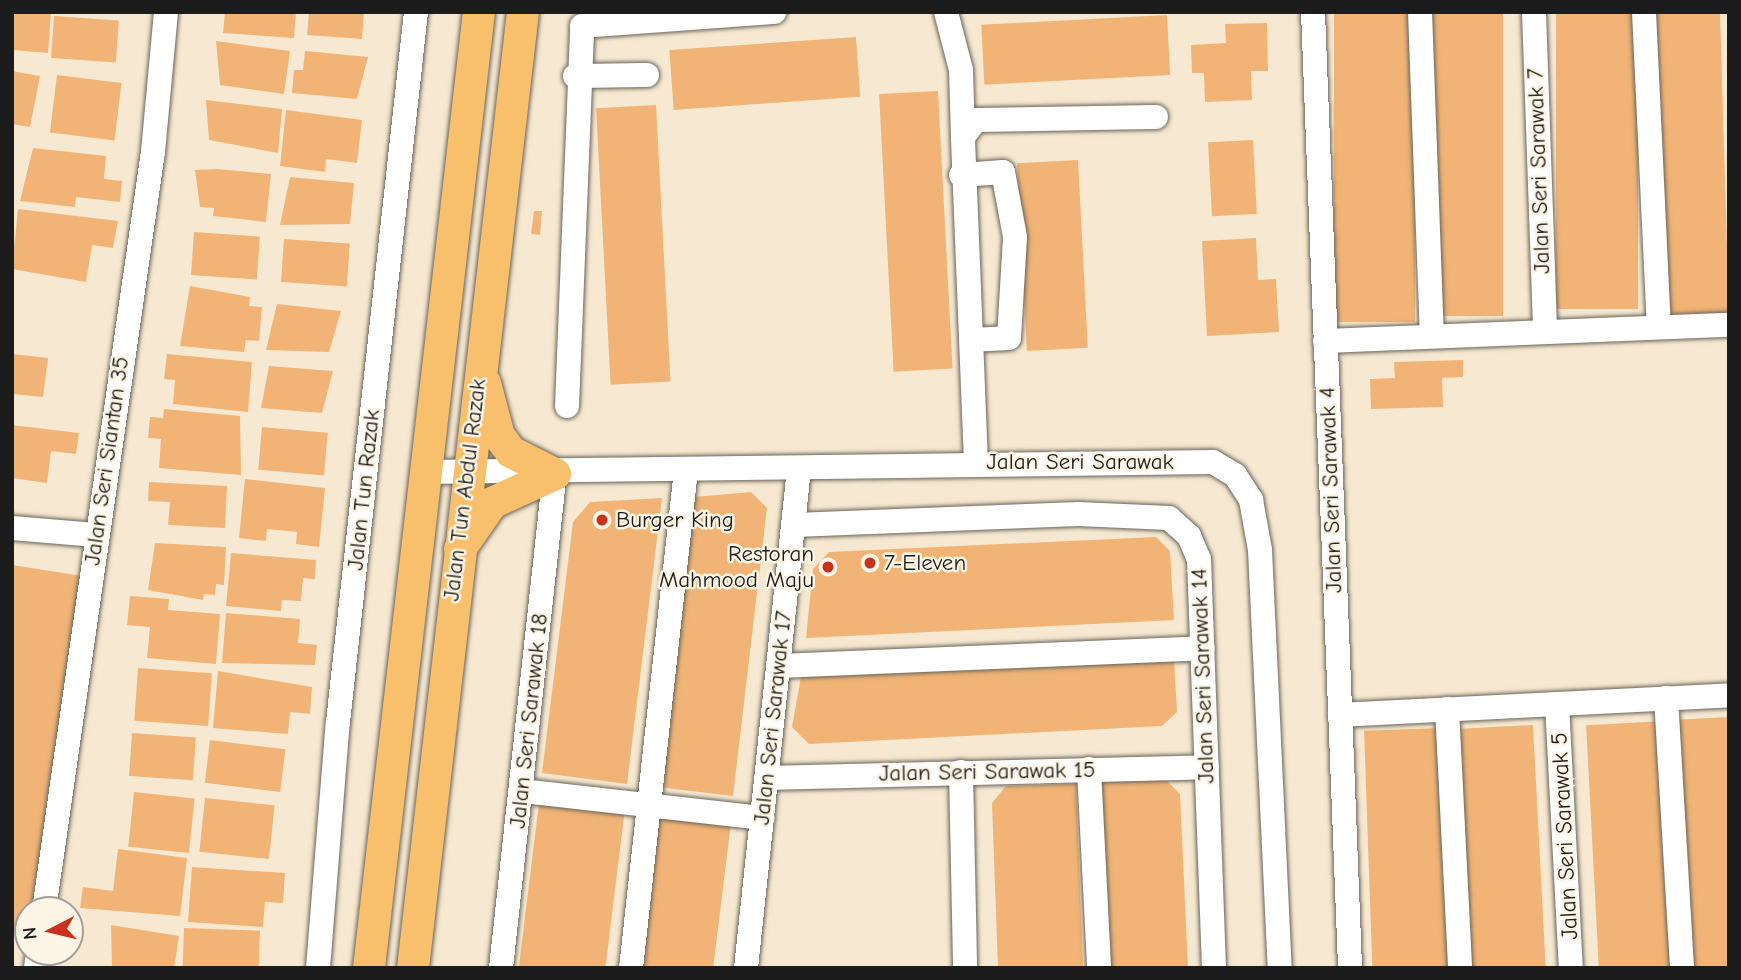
<!DOCTYPE html>
<style>
body{margin:0}
#map{position:relative;width:1741px;height:980px;overflow:hidden;background:#f7e9d1;font-family:"Comic Neue",sans-serif}
div>[style]{position:absolute}
[style*='--x']{left:calc(var(--x)*1px);top:calc(var(--y)*1px);width:calc(var(--w)*1px);rotate:calc(var(--a)*1deg)}
.building>*{inset:0;background:#f1b476;transform-origin:0 0}
.roads{filter:drop-shadow(0 0 2px #69645b) drop-shadow(0 0 2px #69645b)}
.minor>*{height:24px;margin:-12px;padding:0 12px;transform-origin:12px;border-radius:12px;background:#fff}
.major>*{height:32px;margin:-16px;padding:0 16px;transform-origin:16px;border-radius:16px;background:#f8bf6c}
.dots>*{width:19px;height:19px;translate:-50% -50%;box-sizing:border-box;border:4px solid #fcf5e5;border-radius:50%}
span{translate:-50% -50%;white-space:nowrap;text-align:center;line-height:1.15;-webkit-text-stroke:5px #fcf5e5;paint-order:stroke}
.street-label{font-size:23px;color:#1c1c1c}
.poi-label{font-size:23px;color:#1c1c1c}
.left{translate:0 -50%;text-align:left}
.right{translate:-100% -50%;text-align:right}
.frame{position:absolute;inset:0;border:14px solid #1c1c1c;pointer-events:none}
.north{position:absolute;left:14px;top:896px;width:70px;height:70px;box-sizing:border-box;background:#fcf5e5;border:2px solid #a29e95;border-radius:50%;rotate:263deg;font-size:19px;font-weight:700;line-height:28px;text-align:center;color:#1c1c1c}
.north::after{content:'';display:block;margin:auto;width:24px;height:32px;background:#c8321e;clip-path:polygon(50% 0,100% 100%,50% 72%,0 100%)}
</style>
<div id="map">
<div class="building">
<i style="clip-path:polygon(12px 12px,51px 12px,48px 53px,12px 50px)"></i>
<i style="clip-path:polygon(225px 12px,296px 12px,294px 38px,223px 33px)"></i>
<i style="clip-path:polygon(309px 12px,364px 12px,362px 39px,307px 35px)"></i>
<i style="left:1334px;top:12px;width:81px;height:310px"></i>
<i style="left:1424px;top:12px;width:79px;height:304px"></i>
<i style="left:1556px;top:12px;width:82px;height:297px"></i>
<i style="clip-path:polygon(1646px 12px,1720px 12px,1729px 316px,1669px 319px)"></i>
<i style="left:1167px;top:15px;width:60px;height:186px;rotate:87deg"></i>
<i style="left:54px;top:16px;width:65px;height:42px;rotate:4deg"></i>
<i style="clip-path:polygon(1267px 23px,1268px 71px,1251px 71px,1252px 100px,1205px 102px,1204px 73px,1192px 73px,1191px 45px,1226px 43px,1225px 24px)"></i>
<i style="left:856px;top:37px;width:60px;height:187px;rotate:86deg"></i>
<i style="clip-path:polygon(216px 41px,290px 51px,284px 94px,220px 85px)"></i>
<i style="clip-path:polygon(305px 51px,368px 57px,357px 99px,292px 93px,294px 70px,303px 70px)"></i>
<i style="clip-path:polygon(12px 71px,40px 76px,30px 127px,12px 124px)"></i>
<i style="left:57px;top:75px;width:65px;height:58px;rotate:7deg"></i>
<i style="left:938px;top:91px;width:278px;height:59px;rotate:87deg"></i>
<i style="clip-path:polygon(206px 100px,282px 109px,278px 153px,209px 140px)"></i>
<i style="left:656px;top:105px;width:277px;height:60px;rotate:87deg"></i>
<i style="clip-path:polygon(286px 110px,362px 120px,357px 163px,326px 159px,325px 172px,280px 166px)"></i>
<i style="left:1253px;top:140px;width:74px;height:45px;rotate:87deg"></i>
<i style="clip-path:polygon(33px 148px,106px 156px,104px 179px,122px 181px,120px 202px,76px 197px,75px 207px,20px 201px)"></i>
<i style="left:1078px;top:160px;width:188px;height:61px;rotate:87deg"></i>
<i style="clip-path:polygon(217px 169px,271px 174px,266px 222px,213px 216px,214px 208px,200px 207px,195px 170px)"></i>
<i style="clip-path:polygon(290px 177px,354px 183px,350px 224px,280px 225px)"></i>
<i style="clip-path:polygon(18px 209px,118px 221px,113px 248px,92px 245px,86px 282px,12px 269px)"></i>
<i style="clip-path:polygon(534px 211px,542px 211px,540px 235px,531px 234px)"></i>
<i style="left:194px;top:232px;width:66px;height:43px;rotate:4deg"></i>
<i style="clip-path:polygon(1256px 238px,1258px 280px,1276px 279px,1279px 332px,1207px 336px,1202px 241px)"></i>
<i style="left:284px;top:239px;width:66px;height:43px;rotate:4deg"></i>
<i style="clip-path:polygon(190px 286px,250px 297px,249px 306px,262px 307px,259px 341px,246px 340px,244px 352px,180px 346px)"></i>
<i style="clip-path:polygon(277px 304px,341px 311px,329px 352px,266px 350px)"></i>
<i style="clip-path:polygon(12px 354px,48px 358px,43px 397px,12px 394px)"></i>
<i style="clip-path:polygon(167px 354px,252px 362px,248px 412px,173px 404px,175px 380px,164px 379px)"></i>
<i style="clip-path:polygon(1463px 360px,1463px 377px,1442px 378px,1443px 407px,1371px 409px,1370px 379px,1395px 378px,1394px 362px)"></i>
<i style="clip-path:polygon(269px 366px,333px 371px,322px 413px,261px 408px)"></i>
<i style="clip-path:polygon(164px 409px,240px 416px,241px 475px,159px 468px,161px 439px,148px 438px,150px 417px,163px 418px)"></i>
<i style="clip-path:polygon(12px 425px,79px 433px,76px 454px,51px 451px,47px 483px,12px 478px)"></i>
<i style="left:262px;top:427px;width:66px;height:43px;rotate:5deg"></i>
<i style="clip-path:polygon(245px 479px,325px 488px,319px 547px,296px 544px,297px 532px,267px 529px,266px 541px,239px 538px)"></i>
<i style="clip-path:polygon(149px 482px,227px 486px,225px 528px,168px 525px,170px 502px,148px 501px)"></i>
<i style="clip-path:polygon(751px 492px,767px 508px,733px 796px,649px 786px,682px 498px)"></i>
<i style="clip-path:polygon(662px 498px,627px 784px,542px 773px,573px 522px,590px 502px)"></i>
<i style="clip-path:polygon(1156px 537px,1170px 551px,1174px 620px,806px 638px,813px 569px,829px 552px)"></i>
<i style="clip-path:polygon(155px 543px,226px 547px,224px 585px,216px 584px,215px 595px,204px 594px,203px 600px,148px 590px)"></i>
<i style="clip-path:polygon(231px 553px,316px 560px,315px 579px,303px 578px,301px 601px,282px 600px,281px 611px,226px 606px)"></i>
<i style="clip-path:polygon(12px 565px,83px 576px,28px 930px,12px 927px)"></i>
<i style="clip-path:polygon(130px 596px,169px 599px,168px 610px,220px 614px,216px 664px,147px 658px,150px 627px,127px 625px)"></i>
<i style="clip-path:polygon(226px 613px,300px 619px,298px 643px,317px 645px,315px 665px,222px 663px)"></i>
<i style="clip-path:polygon(1173px 640px,1177px 712px,1162px 726px,809px 744px,792px 727px,804px 660px)"></i>
<i style="left:138px;top:668px;width:74px;height:53px;rotate:4deg"></i>
<i style="clip-path:polygon(218px 671px,312px 687px,310px 714px,290px 712px,288px 734px,213px 728px)"></i>
<i style="clip-path:polygon(1729px 717px,1729px 968px,1685px 968px,1673px 720px)"></i>
<i style="left:1665px;top:721px;width:247px;height:79px;rotate:87deg"></i>
<i style="left:1533px;top:725px;width:243px;height:81px;rotate:87deg"></i>
<i style="left:1444px;top:728px;width:240px;height:80px;rotate:88deg"></i>
<i style="left:132px;top:733px;width:64px;height:43px;rotate:4deg"></i>
<i style="left:210px;top:740px;width:76px;height:43px;rotate:7deg"></i>
<i style="clip-path:polygon(1165px 779px,1180px 794px,1188px 968px,1104px 968px,1096px 782px)"></i>
<i style="clip-path:polygon(1076px 784px,1083px 968px,998px 968px,992px 803px,1006px 786px)"></i>
<i style="left:134px;top:792px;width:61px;height:55px;rotate:6deg"></i>
<i style="left:540px;top:795px;width:86px;height:174px;rotate:7deg"></i>
<i style="left:205px;top:798px;width:70px;height:54px;rotate:6deg"></i>
<i style="left:645px;top:809px;width:87px;height:160px;rotate:7deg"></i>
<i style="clip-path:polygon(118px 849px,187px 858px,180px 916px,80px 908px,83px 887px,113px 891px)"></i>
<i style="clip-path:polygon(192px 867px,285px 873px,283px 903px,265px 902px,263px 927px,188px 922px)"></i>
<i style="clip-path:polygon(111px 925px,179px 936px,174px 968px,112px 968px)"></i>
<i style="left:184px;top:928px;width:76px;height:40px;rotate:2deg"></i>
</div>
<div class="roads">
<div class="minor">
<i style="--x:946;--y:12;--w:60;--a:75.5"></i>
<i style="--x:961;--y:70;--w:67;--a:88.3"></i>
<i style="--x:1313;--y:12;--w:957;--a:87.78"></i>
<i style="--x:1420;--y:12;--w:323;--a:87.9"></i>
<i style="--x:1534;--y:12;--w:317;--a:88"></i>
<i style="--x:1644;--y:12;--w:315;--a:87.3"></i>
<i style="--x:575;--y:76;--w:72;--a:-0.8"></i>
<i style="--x:961;--y:175;--w:42;--a:-4.1"></i>
<i style="--x:1003;--y:172;--w:66;--a:79.5"></i>
<i style="--x:1015;--y:237;--w:101;--a:93.4"></i>
<i style="--x:1009;--y:338;--w:36;--a:177"></i>
<i style="--x:1325;--y:341;--w:404;--a:-2.3"></i>
<i style="--x:567;--y:406;--w:380;--a:-87.7"></i>
<i style="--x:582;--y:26;--w:193;--a:-4.2"></i>
<i style="--x:976;--y:463;--w:326;--a:-92.3"></i>
<i style="--x:963;--y:137;--w:21;--a:-53"></i>
<i style="--x:976;--y:120;--w:180;--a:-1"></i>
<i style="--x:423;--y:472;--w:790;--a:-0.73"></i>
<i style="--x:1213;--y:462;--w:26;--a:31"></i>
<i style="--x:1235;--y:475;--w:30;--a:57"></i>
<i style="--x:1251;--y:500;--w:51;--a:79.8"></i>
<i style="--x:1260;--y:550;--w:418;--a:87.3"></i>
<i style="--x:794;--y:525;--w:284;--a:-2.2"></i>
<i style="--x:1078;--y:514;--w:91;--a:2.5"></i>
<i style="--x:1169;--y:518;--w:27;--a:42"></i>
<i style="--x:1189;--y:536;--w:25;--a:67"></i>
<i style="--x:1199;--y:559;--w:409;--a:87.9"></i>
<i style="--x:12;--y:528;--w:84;--a:4.8"></i>
<i style="--x:779;--y:666;--w:424;--a:-2.4"></i>
<i style="--x:1666;--y:698;--w:270;--a:86.6"></i>
<i style="--x:1557;--y:704;--w:264;--a:87"></i>
<i style="--x:1447;--y:709;--w:259;--a:87.1"></i>
<i style="--x:1340;--y:715;--w:390;--a:-2.9"></i>
<i style="--x:1089;--y:769;--w:199;--a:87.1"></i>
<i style="--x:961;--y:772;--w:196;--a:88.8"></i>
<i style="--x:767;--y:778;--w:440;--a:-1.4"></i>
<i style="--x:522;--y:791;--w:242;--a:6.4"></i>
<i style="--x:44;--y:910;--w:766;--a:-81.82"></i>
<i style="--x:153;--y:152;--w:141;--a:-84.7"></i>
<i style="--x:36;--y:968;--w:16;--a:-83"></i>
<i style="--x:318;--y:968;--w:247;--a:-85.4"></i>
<i style="--x:338;--y:722;--w:714;--a:-83.73"></i>
<i style="--x:501;--y:968;--w:497;--a:-83.8"></i>
<i style="--x:631;--y:968;--w:499;--a:-83.7"></i>
<i style="--x:746;--y:968;--w:502;--a:-83.94"></i>
</div>
<div class="major">
<i style="--x:485;--y:383;--w:55;--a:75.2"></i>
<i style="--x:499;--y:436;--w:20;--a:53"></i>
<i style="--x:511;--y:452;--w:49;--a:26.6"></i>
<i style="--x:460;--y:549;--w:56;--a:-55.2"></i>
<i style="--x:492;--y:503;--w:69;--a:-24.7"></i>
<i style="--x:369;--y:968;--w:962;--a:-83.44"></i>
<i style="--x:413;--y:968;--w:962;--a:-83.44"></i>
</div>
</div>
<div class="dots">
<i style="left:602px;top:520px;background:#c8321e"></i>
<i style="left:870px;top:563px;background:#c8321e"></i>
<i style="left:828px;top:567px;background:#c8321e"></i>
</div>
<div class="street-label">
<span style="left:1539px;top:171px;rotate:-92deg">Jalan Seri Sarawak 7</span>
<span style="left:107px;top:461px;rotate:-82deg">Jalan Seri Siantan 35</span>
<span style="left:1080px;top:462px">Jalan Seri Sarawak</span>
<span style="left:364px;top:490px;rotate:-84deg">Jalan Tun Razak</span>
<span style="left:465px;top:490px;rotate:-83deg">Jalan Tun Abdul Razak</span>
<span style="left:1331px;top:490px;rotate:-92deg">Jalan Seri Sarawak 4</span>
<span style="left:1203px;top:676px;rotate:-92deg">Jalan Seri Sarawak 14</span>
<span style="left:773px;top:718px;rotate:-84deg">Jalan Seri Sarawak 17</span>
<span style="left:529px;top:721px;rotate:-84deg">Jalan Seri Sarawak 18</span>
<span style="left:987px;top:772px;rotate:-1deg">Jalan Seri Sarawak 15</span>
<span style="left:1565px;top:836px;rotate:-93deg">Jalan Seri Sarawak 5</span>
</div>
<div class="poi-label">
<span class="left" style="left:616px;top:520px">Burger King</span>
<span class="right" style="left:814px;top:567px">Restoran<br>Mahmood Maju</span>
<span class="left" style="left:884px;top:563px">7-Eleven</span>
</div>
<div class="frame"></div>
<div class="north">N</div>
</div>
